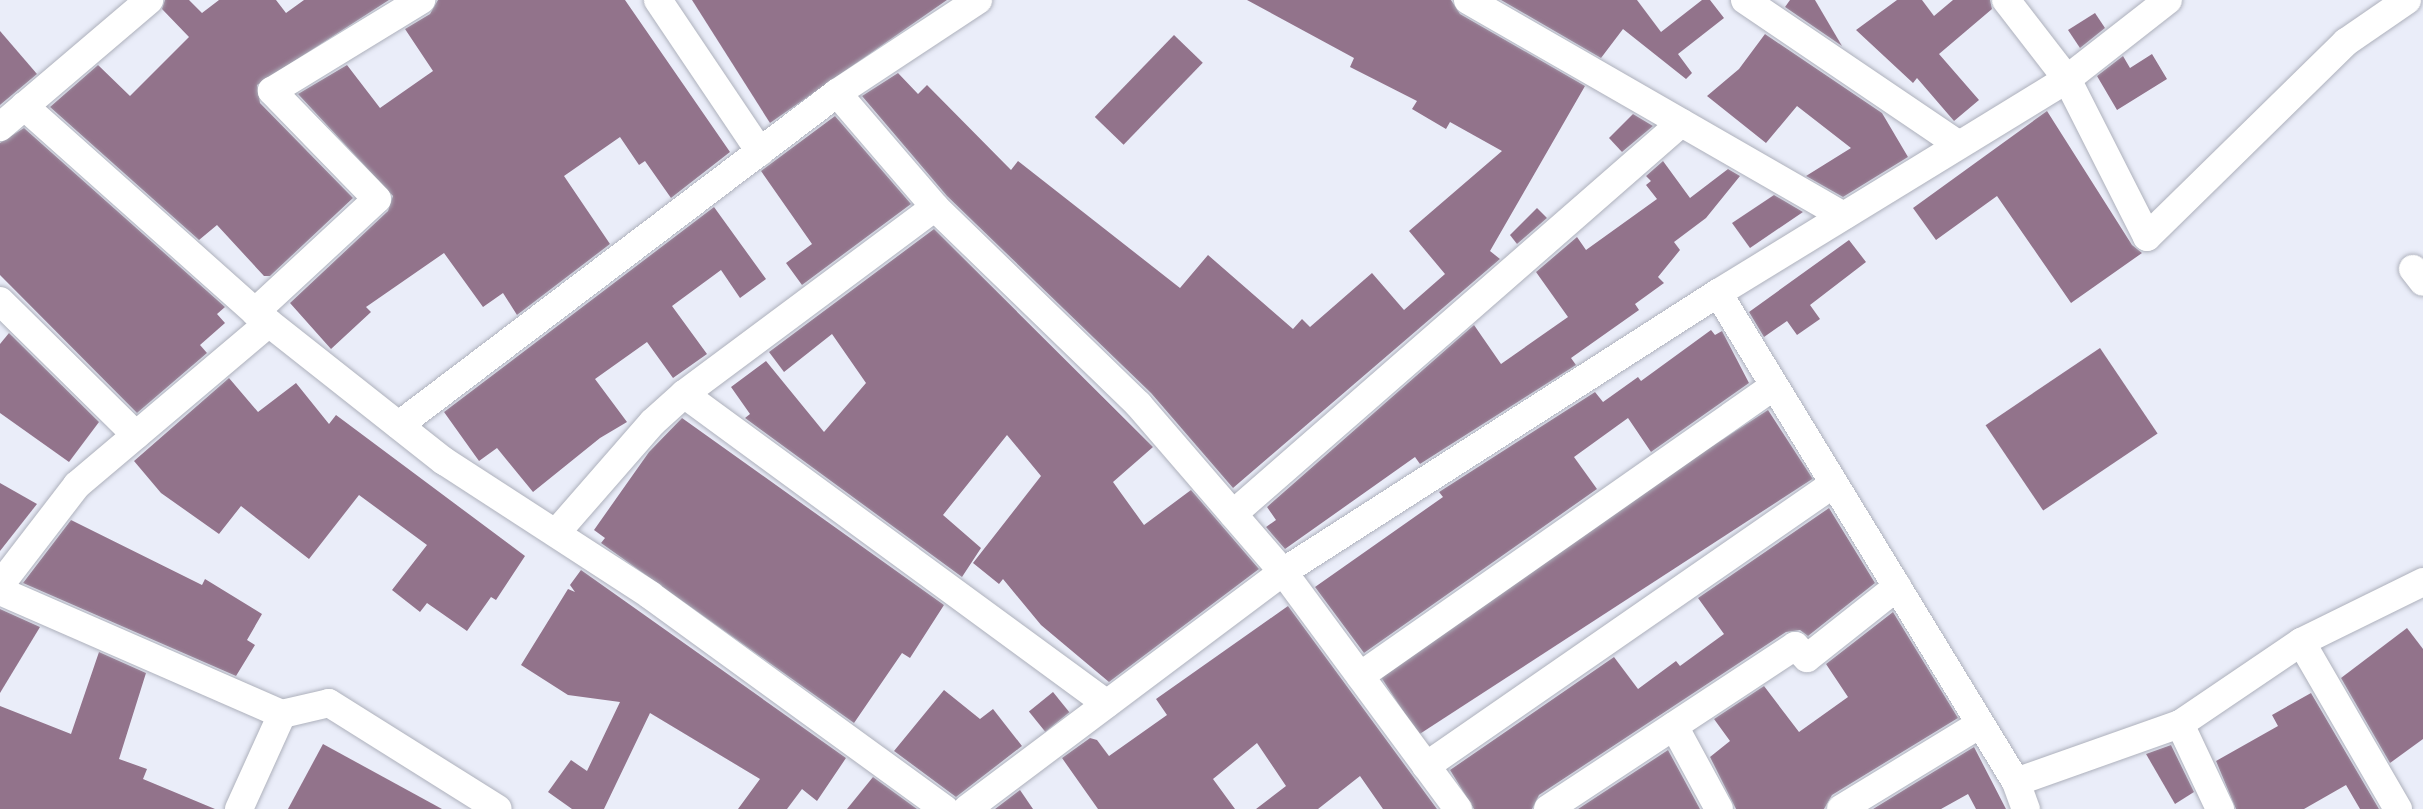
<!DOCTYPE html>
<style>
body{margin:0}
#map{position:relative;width:2423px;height:809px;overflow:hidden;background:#eaedf9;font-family:"Public Sans",sans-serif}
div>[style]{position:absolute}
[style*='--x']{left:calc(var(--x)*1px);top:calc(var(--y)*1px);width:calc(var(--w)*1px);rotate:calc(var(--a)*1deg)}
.building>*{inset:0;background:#92738b;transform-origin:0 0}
.roads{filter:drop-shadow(0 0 2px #aeb1bc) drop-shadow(0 0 2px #aeb1bc)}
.minor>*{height:28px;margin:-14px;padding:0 14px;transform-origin:14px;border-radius:14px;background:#fff}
span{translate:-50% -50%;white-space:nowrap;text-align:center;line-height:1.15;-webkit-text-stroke:5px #fafafd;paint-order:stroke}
</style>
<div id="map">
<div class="building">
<i style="clip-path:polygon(165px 0,189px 0,202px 13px,219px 0,276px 0,286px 13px,304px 0,389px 0,257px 85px,260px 103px,353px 198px,270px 276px,264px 276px,217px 225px,199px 240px,50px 107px,98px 65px,130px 96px,189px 37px,162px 9px)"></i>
<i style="clip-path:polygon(438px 0,625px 0,730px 152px,671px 198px,645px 161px,639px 165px,620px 137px,564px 176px,610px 244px,517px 315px,503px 293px,483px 307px,444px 253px,366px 307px,371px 312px,331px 349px,290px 303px,388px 211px,393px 196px,298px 94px,347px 65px,380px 108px,433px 71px,405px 29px,430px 14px)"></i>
<i style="clip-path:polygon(692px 0,947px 0,770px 123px)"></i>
<i style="clip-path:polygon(1247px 0,1451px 0,1460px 14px,1585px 86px,1490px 251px,1500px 259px,1233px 488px,1151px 393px,947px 196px,862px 96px,898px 73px,918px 94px,927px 85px,1011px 170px,1018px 161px,1180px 288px,1208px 255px,1293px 329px,1302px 319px,1310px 327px,1372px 273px,1404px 310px,1445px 274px,1409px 231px,1502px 151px,1450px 122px,1446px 129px,1412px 109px,1417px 101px,1350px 67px,1354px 58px)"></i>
<i style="clip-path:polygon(1501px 0,1637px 0,1661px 32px,1702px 0,1710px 0,1724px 18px,1678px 54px,1692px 73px,1686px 79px,1623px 29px,1601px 58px)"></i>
<i style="clip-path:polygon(1790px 0,1815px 0,1842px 46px,1785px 7px)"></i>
<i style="clip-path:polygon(1897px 0,1922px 0,1934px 16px,1953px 0,1990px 0,1992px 9px,1939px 54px,1979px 100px,1954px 121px,1917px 78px,1913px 83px,1856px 30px)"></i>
<i style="clip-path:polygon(2095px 13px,2105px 28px,2080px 48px,2068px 30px)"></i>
<i style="clip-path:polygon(0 31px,37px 74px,0 105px)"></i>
<i style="clip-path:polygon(1765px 34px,1882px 113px,1908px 157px,1843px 197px,1806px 176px,1851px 148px,1797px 106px,1766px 143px,1707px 96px,1739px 69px)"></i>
<i style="left:1174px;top:35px;width:40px;height:114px;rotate:44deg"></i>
<i style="clip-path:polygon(2152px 54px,2167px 79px,2117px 110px,2097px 76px,2123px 56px,2130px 68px)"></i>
<i style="clip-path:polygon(2047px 111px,2132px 245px,2142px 253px,2071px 303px,1997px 196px,1936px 240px,1913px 208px)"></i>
<i style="clip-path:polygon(1633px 114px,1653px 126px,1622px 152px,1609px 138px)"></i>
<i style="clip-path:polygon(835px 116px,911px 204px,802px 285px,786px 263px,812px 244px,761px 171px)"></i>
<i style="clip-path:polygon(24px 128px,225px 307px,217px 314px,225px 323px,200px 345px,207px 353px,137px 413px,0 275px,0 143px)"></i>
<i style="clip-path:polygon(1663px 161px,1690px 198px,1728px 169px,1740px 176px,1706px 218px,1674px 242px,1680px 250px,1658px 277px,1664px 283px,1635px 304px,1639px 310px,1571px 358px,1576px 365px,1420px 464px,1415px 457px,1285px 549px,1266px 527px,1276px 520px,1267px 507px,1474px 325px,1501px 364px,1568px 317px,1536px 272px,1577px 237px,1586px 250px,1657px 199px,1646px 185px,1651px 181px,1646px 176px)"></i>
<i style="clip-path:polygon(1774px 195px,1803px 212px,1750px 248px,1732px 223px)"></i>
<i style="clip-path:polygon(714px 207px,766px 279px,740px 298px,721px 270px,672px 306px,707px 354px,673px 378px,647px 342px,595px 379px,627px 422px,600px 438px,533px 492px,497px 448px,479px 461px,444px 412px)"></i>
<i style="clip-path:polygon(1537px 208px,1547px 218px,1517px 244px,1510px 235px)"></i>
<i style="clip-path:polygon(934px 229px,1153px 447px,1113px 482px,1144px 525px,1191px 490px,1259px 569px,1109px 682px,1041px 625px,1003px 579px,999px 584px,973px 563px,1041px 476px,1007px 435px,943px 515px,981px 548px,962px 577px,745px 418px,750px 414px,731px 387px,766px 361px,824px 432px,866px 383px,832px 334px,784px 372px,769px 352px)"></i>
<i style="clip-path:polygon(1849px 240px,1866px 262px,1810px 305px,1820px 319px,1797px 335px,1787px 321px,1764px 337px,1749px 312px)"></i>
<i style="clip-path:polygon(1711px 330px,1715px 335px,1722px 331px,1749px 383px,1651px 452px,1628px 418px,1574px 457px,1597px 489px,1364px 653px,1315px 587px,1443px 497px,1439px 492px,1595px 392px,1603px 402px,1638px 377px,1641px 381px)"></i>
<i style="clip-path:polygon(9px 333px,99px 422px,69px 462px,0 413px,0 344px)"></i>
<i style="left:2100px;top:348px;width:103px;height:138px;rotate:56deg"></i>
<i style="clip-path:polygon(229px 378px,258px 412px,296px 383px,329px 424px,336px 415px,525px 556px,496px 600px,491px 597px,467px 631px,427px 603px,420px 612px,392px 590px,427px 545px,359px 495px,309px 559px,241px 506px,219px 534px,161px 493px,134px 461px)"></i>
<i style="left:1768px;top:410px;width:82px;height:470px;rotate:57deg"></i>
<i style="clip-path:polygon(682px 418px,944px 605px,910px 658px,902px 653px,854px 723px,601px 543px,605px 538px,594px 530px,649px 452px)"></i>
<i style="clip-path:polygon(0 483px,37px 504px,0 551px)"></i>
<i style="clip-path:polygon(1829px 508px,1875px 583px,1808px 636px,1800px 630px,1786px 632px,1539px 795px,1532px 809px,1474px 809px,1450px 770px,1614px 657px,1638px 689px,1676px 661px,1680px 666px,1724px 634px,1698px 598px)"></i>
<i style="clip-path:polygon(71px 520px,202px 585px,205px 579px,262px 614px,247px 640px,255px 645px,236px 676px,23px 583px)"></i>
<i style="clip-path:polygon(581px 570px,846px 758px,817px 801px,802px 789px,787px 809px,738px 809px,760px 779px,650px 713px,604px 809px,572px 809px,548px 792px,571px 760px,587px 771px,620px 702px,568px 695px,521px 665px,568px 589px,575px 592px,570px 585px)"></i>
<i style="clip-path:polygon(1288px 606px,1437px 809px,1383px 809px,1360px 776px,1318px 809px,1256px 809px,1286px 786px,1257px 743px,1213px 779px,1235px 809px,1098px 809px,1062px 758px,1090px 738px,1097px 740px,1109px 756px,1167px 715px,1156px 699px)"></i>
<i style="clip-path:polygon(0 609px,40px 627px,0 693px)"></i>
<i style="clip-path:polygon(1893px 612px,1958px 718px,1832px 795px,1824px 809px,1736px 809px,1710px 757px,1730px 741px,1714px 719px,1764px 686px,1799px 732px,1848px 697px,1826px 664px)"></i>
<i style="clip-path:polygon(2407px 628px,2423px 649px,2423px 739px,2390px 763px,2341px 678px)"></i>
<i style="clip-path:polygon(99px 652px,146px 673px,119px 759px,147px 769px,143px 779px,215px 809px,0 809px,0 706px,71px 734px)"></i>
<i style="clip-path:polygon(944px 690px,980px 719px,993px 709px,1022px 746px,956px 797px,894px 751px)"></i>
<i style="left:1053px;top:692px;width:26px;height:31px;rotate:51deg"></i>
<i style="clip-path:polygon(2311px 693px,2379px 809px,2360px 809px,2346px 785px,2304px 809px,2236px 809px,2216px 761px,2278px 726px,2272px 715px)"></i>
<i style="clip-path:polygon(323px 744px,442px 809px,288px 809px)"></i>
<i style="clip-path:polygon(2171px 745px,2194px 792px,2175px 804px,2146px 754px)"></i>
<i style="clip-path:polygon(1974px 747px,2006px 809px,1976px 809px,1968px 794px,1941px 809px,1873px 809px)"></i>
<i style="clip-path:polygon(1668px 750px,1700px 809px,1578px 809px)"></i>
<i style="clip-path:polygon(873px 777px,917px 809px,847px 809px)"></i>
<i style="clip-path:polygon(1020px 790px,1033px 809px,995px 809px)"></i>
</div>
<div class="roads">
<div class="minor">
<i style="--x:658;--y:0;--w:183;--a:56.1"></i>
<i style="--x:1468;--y:0;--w:433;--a:29.9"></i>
<i style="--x:1745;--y:0;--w:258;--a:34.1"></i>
<i style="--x:2006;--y:0;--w:100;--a:52.3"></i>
<i style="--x:2067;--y:79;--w:177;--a:63.1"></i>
<i style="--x:2147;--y:237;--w:279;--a:-44.4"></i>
<i style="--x:2346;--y:42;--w:74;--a:-34.5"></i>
<i style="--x:837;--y:93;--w:150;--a:49.3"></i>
<i style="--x:24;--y:106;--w:310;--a:41.7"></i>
<i style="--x:0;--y:127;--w:196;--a:-40.4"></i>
<i style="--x:2413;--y:269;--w:16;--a:52"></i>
<i style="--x:1718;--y:293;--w:409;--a:-31.5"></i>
<i style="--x:2067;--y:79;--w:128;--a:-38"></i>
<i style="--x:0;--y:301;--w:191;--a:44.6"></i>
<i style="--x:269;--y:323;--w:18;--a:-142"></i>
<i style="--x:255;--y:312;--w:166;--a:-42.8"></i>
<i style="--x:377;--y:199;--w:151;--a:-134.2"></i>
<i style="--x:272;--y:91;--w:175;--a:-31.4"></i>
<i style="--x:399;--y:425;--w:550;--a:-37.16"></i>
<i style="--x:837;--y:93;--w:169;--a:-33.4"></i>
<i style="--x:1233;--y:514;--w:595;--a:-41.11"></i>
<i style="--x:556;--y:533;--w:147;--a:-48.9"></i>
<i style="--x:653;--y:422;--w:42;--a:-42.1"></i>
<i style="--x:0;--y:585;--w:126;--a:-52.4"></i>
<i style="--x:77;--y:485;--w:251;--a:-40.2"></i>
<i style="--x:269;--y:323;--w:223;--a:38.3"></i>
<i style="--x:444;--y:461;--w:246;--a:33"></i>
<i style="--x:650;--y:595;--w:364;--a:36"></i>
<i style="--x:0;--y:591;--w:308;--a:23.6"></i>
<i style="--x:1360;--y:676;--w:505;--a:-35.01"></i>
<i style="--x:1674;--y:726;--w:94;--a:61.5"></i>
<i style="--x:1426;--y:766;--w:496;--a:-34.7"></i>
<i style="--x:2016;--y:782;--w:29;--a:70"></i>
<i style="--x:239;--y:809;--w:104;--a:-65.6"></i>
<i style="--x:282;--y:714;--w:48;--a:-13.2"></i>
<i style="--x:329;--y:703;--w:199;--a:32.1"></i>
<i style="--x:967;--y:809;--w:395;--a:-36.9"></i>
<i style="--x:1283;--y:572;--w:221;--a:-130.8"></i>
<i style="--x:1139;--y:405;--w:284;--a:-135.9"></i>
<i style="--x:935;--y:207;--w:313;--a:143.3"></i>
<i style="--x:684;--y:394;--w:524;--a:36.24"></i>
<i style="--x:1458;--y:809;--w:295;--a:-126.4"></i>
<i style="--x:1283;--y:572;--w:517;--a:-32.68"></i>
<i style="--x:1718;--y:293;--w:573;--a:58.64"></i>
<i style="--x:2016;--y:782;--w:174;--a:-19.5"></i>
<i style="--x:1548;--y:809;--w:296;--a:-33.4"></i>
<i style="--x:1795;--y:646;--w:17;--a:45"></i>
<i style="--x:1807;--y:658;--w:115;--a:-38.3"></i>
<i style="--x:1841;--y:809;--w:163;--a:-31.4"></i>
<i style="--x:2220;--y:809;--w:94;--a:-115.2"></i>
<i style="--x:2180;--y:724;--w:146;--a:-34.1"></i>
<i style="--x:2398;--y:809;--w:193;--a:-120.1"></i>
<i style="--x:2301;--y:642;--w:136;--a:-26.2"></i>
</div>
</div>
</div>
